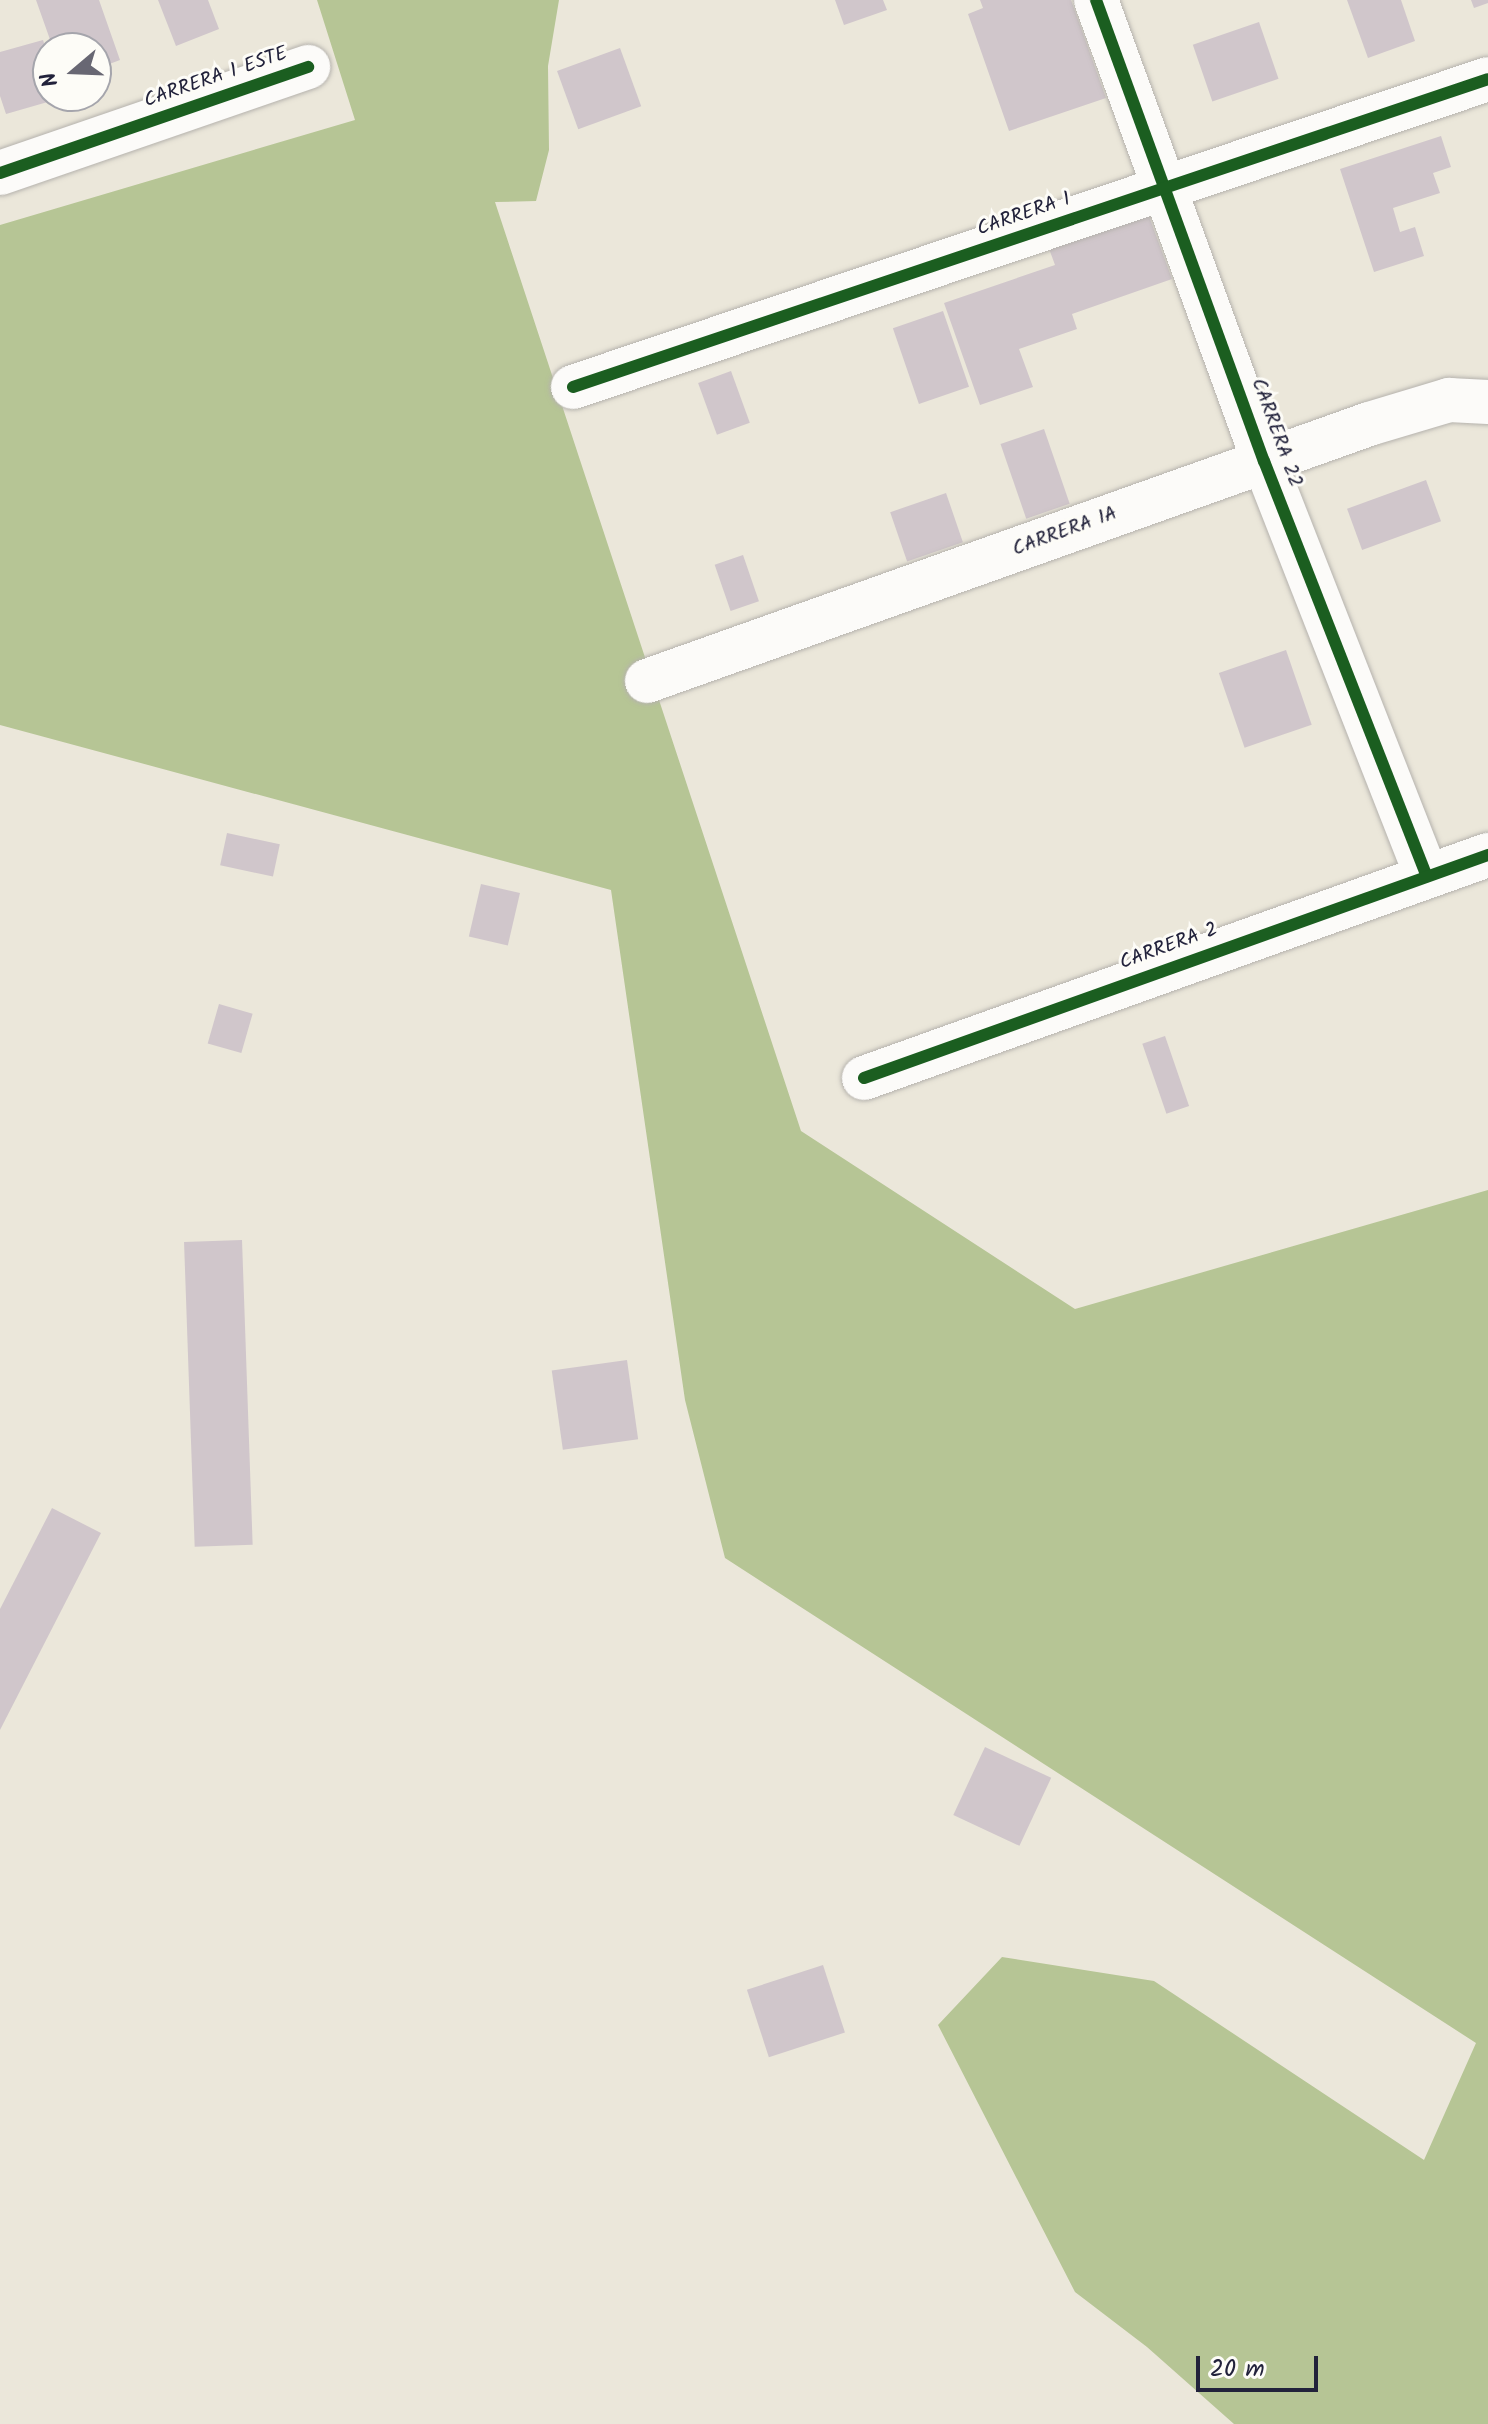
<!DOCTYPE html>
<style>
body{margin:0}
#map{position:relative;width:1488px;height:2424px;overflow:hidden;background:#ebe7da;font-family:Kalam,sans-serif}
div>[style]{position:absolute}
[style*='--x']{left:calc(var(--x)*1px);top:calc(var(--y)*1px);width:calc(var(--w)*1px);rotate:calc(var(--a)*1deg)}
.forest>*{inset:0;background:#b6c595}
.building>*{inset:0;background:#d0c6cb;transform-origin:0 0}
.roads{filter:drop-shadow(0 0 2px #b5b2ad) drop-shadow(0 0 2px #b5b2ad)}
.minor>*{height:44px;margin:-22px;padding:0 22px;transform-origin:22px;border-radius:22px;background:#fcfbf9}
.cycleway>*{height:12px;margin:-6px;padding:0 6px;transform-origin:6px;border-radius:6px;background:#1b5e20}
span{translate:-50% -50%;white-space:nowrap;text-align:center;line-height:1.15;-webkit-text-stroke:6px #fdfcf7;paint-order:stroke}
.street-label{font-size:20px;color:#22223b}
.north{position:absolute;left:32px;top:32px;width:80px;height:80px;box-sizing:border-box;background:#fdfcf7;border:2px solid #a5a5ac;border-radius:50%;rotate:251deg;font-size:22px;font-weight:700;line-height:32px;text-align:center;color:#22223b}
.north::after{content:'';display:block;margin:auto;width:28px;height:36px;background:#686773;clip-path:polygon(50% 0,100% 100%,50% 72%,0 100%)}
.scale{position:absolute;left:1196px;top:2356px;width:122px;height:36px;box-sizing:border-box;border:4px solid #22223b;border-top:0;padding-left:10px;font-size:24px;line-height:28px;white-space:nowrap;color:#22223b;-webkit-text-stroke:6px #fdfcf7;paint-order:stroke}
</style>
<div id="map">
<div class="forest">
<i style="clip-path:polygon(317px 0,559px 0,548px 66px,549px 150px,536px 201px,495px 202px,801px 1131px,1075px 1309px,1488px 1190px,1488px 2424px,1234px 2424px,1147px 2347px,1075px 2292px,938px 2025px,1002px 1957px,1154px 1981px,1424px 2160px,1476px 2043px,725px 1558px,685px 1400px,611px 890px,0 725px,0 225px,355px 120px)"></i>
</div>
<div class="building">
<i style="clip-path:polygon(36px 0,99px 0,120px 60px,96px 69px,96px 48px,53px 48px)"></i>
<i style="clip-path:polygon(158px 0,208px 0,219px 29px,176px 46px)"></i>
<i style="clip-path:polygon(835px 0,883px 0,887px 10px,844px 25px)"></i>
<i style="clip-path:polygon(980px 0,1071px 0,1106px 98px,1009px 131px,968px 14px,983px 8px)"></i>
<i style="clip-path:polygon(1347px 0,1401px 0,1415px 41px,1368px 58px)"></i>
<i style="clip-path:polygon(1471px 0,1488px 0,1488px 3px,1474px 8px)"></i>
<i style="left:1259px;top:22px;width:60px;height:70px;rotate:71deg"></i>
<i style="clip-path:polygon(43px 40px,48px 56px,48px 96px,65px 97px,6px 114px,0 96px,0 52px)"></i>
<i style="left:620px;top:48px;width:62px;height:67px;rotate:70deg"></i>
<i style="clip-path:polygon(1441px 136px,1451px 167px,1433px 173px,1440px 193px,1393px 208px,1400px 232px,1415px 227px,1424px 256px,1374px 272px,1340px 169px)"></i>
<i style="clip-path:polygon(1146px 208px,1172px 279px,1072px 314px,1077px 329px,1019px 349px,1033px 387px,980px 405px,944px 303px,1055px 265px,1047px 243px)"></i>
<i style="left:943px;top:311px;width:80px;height:53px;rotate:71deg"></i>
<i style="left:731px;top:371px;width:55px;height:35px;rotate:70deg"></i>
<i style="left:1044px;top:429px;width:79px;height:46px;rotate:71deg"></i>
<i style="left:1426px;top:480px;width:44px;height:84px;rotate:70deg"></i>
<i style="left:946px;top:493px;width:52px;height:59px;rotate:71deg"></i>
<i style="left:743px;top:555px;width:49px;height:30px;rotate:71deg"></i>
<i style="left:1286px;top:650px;width:79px;height:71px;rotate:71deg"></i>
<i style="left:227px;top:833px;width:54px;height:33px;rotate:12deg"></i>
<i style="left:481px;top:884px;width:40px;height:54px;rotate:13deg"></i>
<i style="left:219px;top:1004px;width:35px;height:41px;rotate:16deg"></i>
<i style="left:1165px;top:1036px;width:74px;height:24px;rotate:71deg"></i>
<i style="left:242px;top:1240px;width:305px;height:58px;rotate:88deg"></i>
<i style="left:627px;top:1360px;width:80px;height:76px;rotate:82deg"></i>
<i style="clip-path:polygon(52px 1508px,101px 1533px,0 1730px,0 1609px)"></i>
<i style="left:985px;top:1747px;width:73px;height:75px;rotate:25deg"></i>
<i style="left:823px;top:1965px;width:71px;height:80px;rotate:72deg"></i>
</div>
<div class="roads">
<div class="minor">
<i style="--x:1096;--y:0;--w:491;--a:70"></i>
<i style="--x:1264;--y:461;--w:446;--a:68.6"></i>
<i style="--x:0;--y:173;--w:326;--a:-19"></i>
<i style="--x:573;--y:387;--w:965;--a:-18.6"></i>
<i style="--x:647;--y:681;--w:766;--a:-19.59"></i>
<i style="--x:1369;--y:424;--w:84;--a:-16.7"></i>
<i style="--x:1449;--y:400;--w:39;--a:3"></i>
<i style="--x:864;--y:1078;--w:663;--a:-19.67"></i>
</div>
</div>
<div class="cycleway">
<i style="--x:1096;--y:0;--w:491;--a:70"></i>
<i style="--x:1264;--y:461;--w:446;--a:68.6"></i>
<i style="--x:0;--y:173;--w:326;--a:-19"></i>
<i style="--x:573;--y:387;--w:965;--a:-18.6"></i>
<i style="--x:864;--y:1078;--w:663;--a:-19.67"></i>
</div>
<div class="street-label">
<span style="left:216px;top:78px;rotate:-19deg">CARRERA 1 ESTE</span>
<span style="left:1024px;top:215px;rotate:-19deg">CARRERA 1</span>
<span style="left:1276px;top:433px;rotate:70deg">CARRERA 22</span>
<span style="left:1065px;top:532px;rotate:-20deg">CARRERA 1A</span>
<span style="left:1169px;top:947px;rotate:-20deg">CARRERA 2</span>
</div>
<div class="north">N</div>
<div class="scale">20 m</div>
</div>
